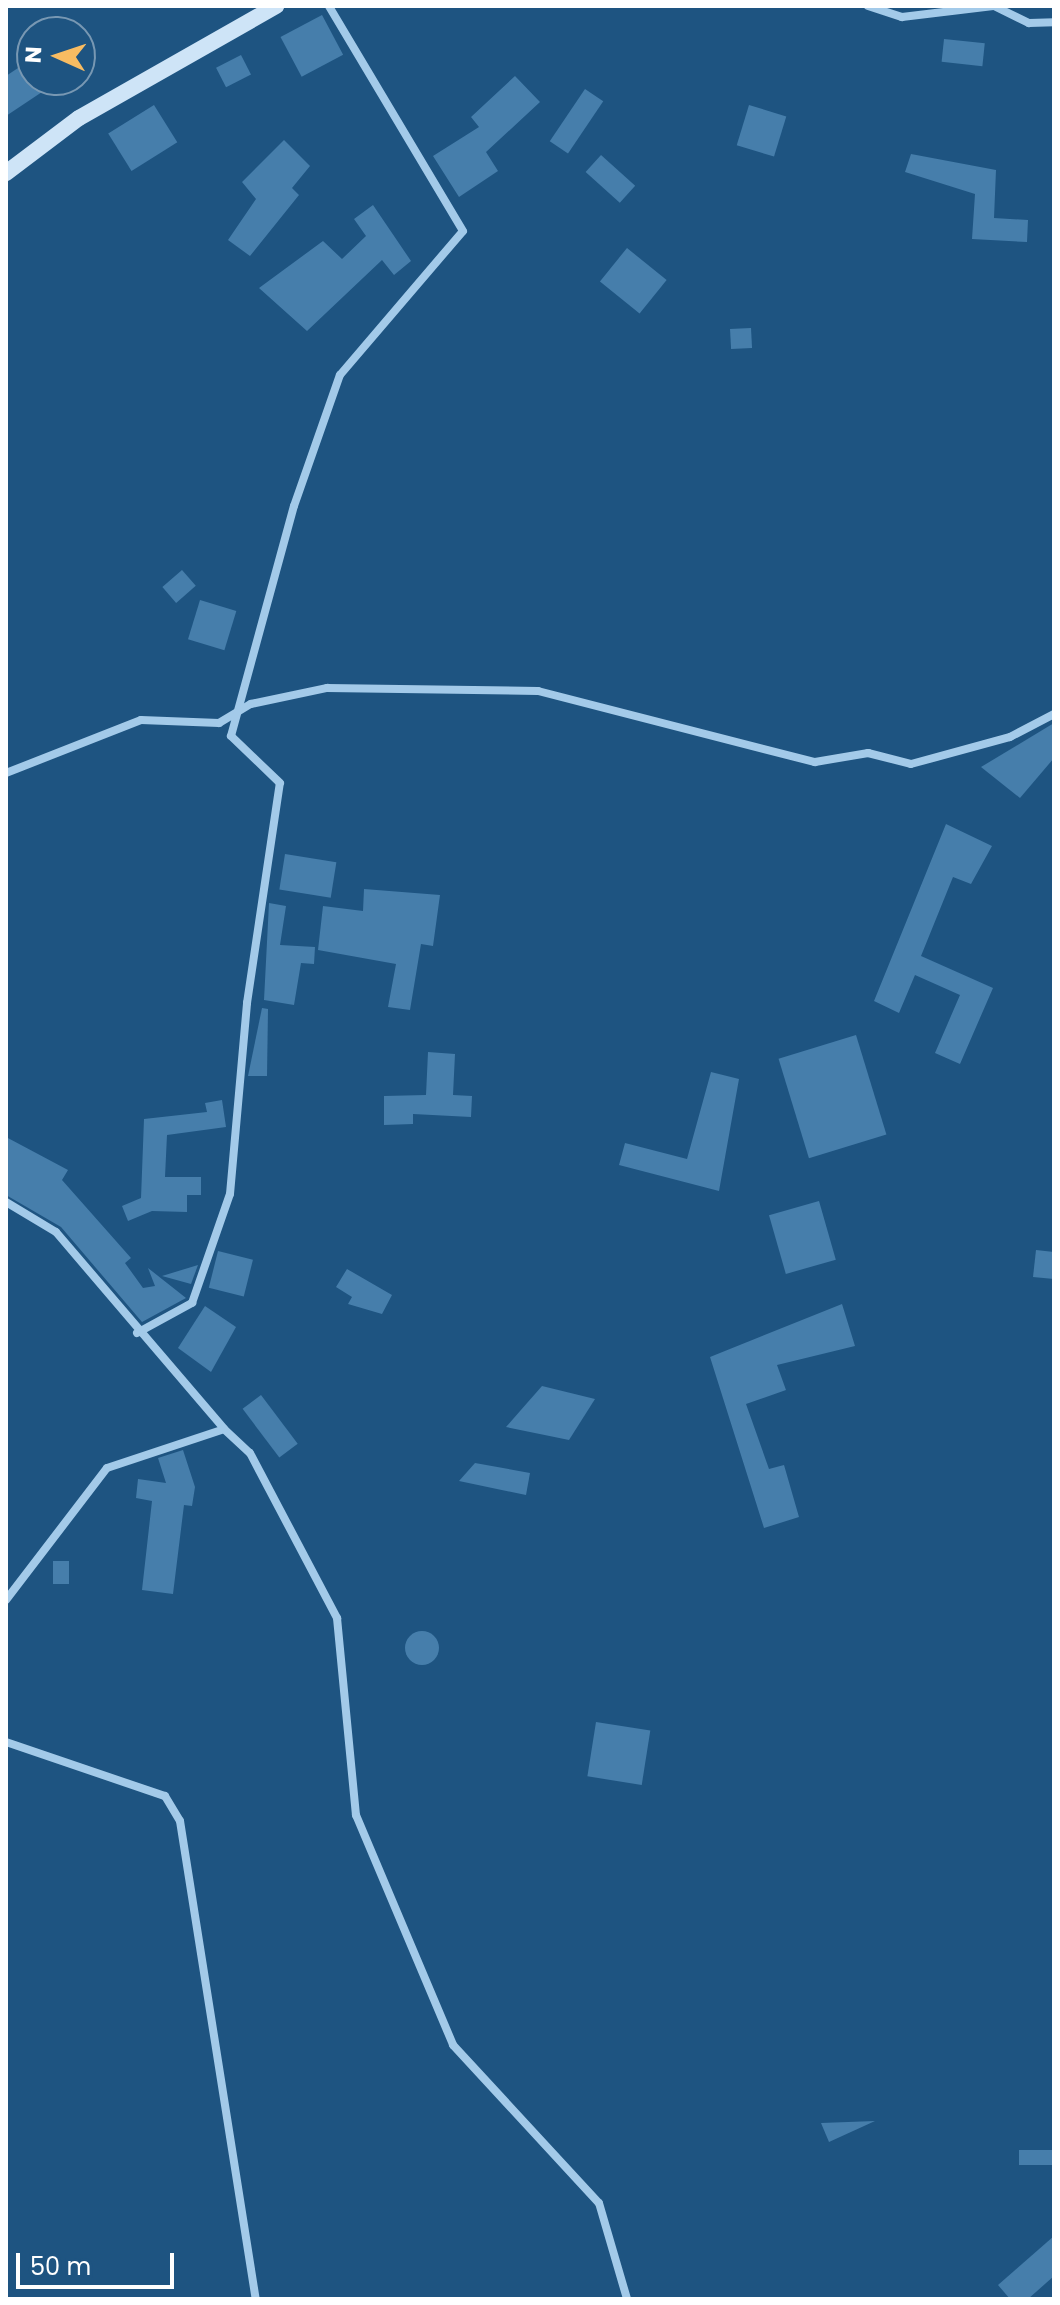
<!DOCTYPE html>
<style>
body{margin:0}
#map{position:relative;width:1060px;height:2305px;overflow:hidden;background:#1e5481;font-family:Poppins,sans-serif}
div>[style]{position:absolute}
[style*='--x']{left:calc(var(--x)*1px);top:calc(var(--y)*1px);width:calc(var(--w)*1px);rotate:calc(var(--a)*1deg)}
.building>*{inset:0;background:#467eab;transform-origin:0 0}
.round{border-radius:50%}
.minor>*{height:8px;margin:-4px;padding:0 4px;transform-origin:4px;border-radius:4px;background:#a3cae9}
.secondary>*{height:16px;margin:-8px;padding:0 8px;transform-origin:8px;border-radius:8px;background:#cee4f7}
span{translate:-50% -50%;white-space:nowrap;text-align:center;line-height:1.15;-webkit-text-stroke:7px #1e5481;paint-order:stroke}
.frame{position:absolute;inset:0;border:8px solid #fff;pointer-events:none}
.north{position:absolute;left:16px;top:16px;width:80px;height:80px;box-sizing:border-box;background:#1e5481;border:2px solid #7898b3;border-radius:50%;rotate:273deg;font-size:22px;font-weight:700;line-height:32px;text-align:center;color:#fff}
.north::after{content:'';display:block;margin:auto;width:28px;height:36px;background:#f8bc62;clip-path:polygon(50% 0,100% 100%,50% 72%,0 100%)}
.scale{position:absolute;left:16px;top:2253px;width:158px;height:36px;box-sizing:border-box;border:4px solid #fff;border-top:0;padding-left:10px;font-size:24px;line-height:28px;white-space:nowrap;color:#fff;-webkit-text-stroke:6px #1e5481;paint-order:stroke}
</style>
<div id="map">
<div class="building">
<i style="left:322px;top:15px;width:45px;height:47px;rotate:62deg"></i>
<i style="left:944px;top:39px;width:41px;height:23px;rotate:6deg"></i>
<i style="left:241px;top:55px;width:22px;height:28px;rotate:63deg"></i>
<i style="clip-path:polygon(24px 64px,42px 92px,6px 116px,6px 76px)"></i>
<i style="clip-path:polygon(515px 76px,540px 102px,486px 152px,498px 171px,459px 197px,433px 156px,479px 127px,471px 117px)"></i>
<i style="left:585px;top:89px;width:22px;height:63px;rotate:34deg"></i>
<i style="left:154px;top:105px;width:44px;height:54px;rotate:58deg"></i>
<i style="left:749px;top:105px;width:39px;height:42px;rotate:17deg"></i>
<i style="clip-path:polygon(284px 140px,310px 166px,292px 188px,299px 195px,250px 256px,228px 240px,256px 199px,242px 182px)"></i>
<i style="clip-path:polygon(911px 154px,996px 170px,994px 218px,1028px 220px,1027px 242px,972px 239px,975px 194px,905px 172px)"></i>
<i style="left:601px;top:155px;width:46px;height:23px;rotate:42deg"></i>
<i style="clip-path:polygon(373px 205px,411px 261px,394px 275px,382px 260px,307px 331px,259px 288px,323px 241px,342px 259px,366px 236px,354px 219px)"></i>
<i style="left:627px;top:248px;width:51px;height:43px;rotate:39deg"></i>
<i style="left:751px;top:328px;width:20px;height:21px;rotate:87deg"></i>
<i style="left:182px;top:570px;width:21px;height:26px;rotate:49deg"></i>
<i style="left:200px;top:600px;width:38px;height:41px;rotate:17deg"></i>
<i style="clip-path:polygon(1054px 723px,1054px 758px,1020px 798px,981px 767px)"></i>
<i style="clip-path:polygon(946px 824px,992px 846px,971px 884px,953px 877px,921px 956px,993px 988px,960px 1064px,935px 1053px,960px 995px,915px 975px,899px 1013px,874px 1001px)"></i>
<i style="left:285px;top:854px;width:52px;height:36px;rotate:9deg"></i>
<i style="clip-path:polygon(364px 889px,440px 895px,433px 946px,421px 944px,410px 1010px,388px 1007px,396px 964px,318px 950px,323px 906px,363px 911px)"></i>
<i style="clip-path:polygon(269px 903px,286px 906px,280px 945px,315px 947px,314px 964px,301px 963px,294px 1005px,264px 1000px)"></i>
<i style="clip-path:polygon(262px 1008px,268px 1009px,267px 1076px,248px 1076px)"></i>
<i style="left:856px;top:1035px;width:104px;height:81px;rotate:73deg"></i>
<i style="clip-path:polygon(428px 1052px,455px 1054px,453px 1095px,472px 1096px,471px 1117px,413px 1114px,413px 1124px,384px 1125px,384px 1096px,426px 1095px)"></i>
<i style="clip-path:polygon(711px 1072px,739px 1079px,719px 1191px,619px 1165px,625px 1143px,687px 1159px)"></i>
<i style="clip-path:polygon(222px 1100px,226px 1127px,167px 1135px,165px 1177px,201px 1177px,201px 1195px,187px 1195px,187px 1212px,152px 1211px,128px 1221px,122px 1206px,141px 1198px,144px 1119px,207px 1112px,205px 1103px)"></i>
<i style="clip-path:polygon(6px 1137px,68px 1170px,62px 1180px,131px 1258px,125px 1263px,143px 1288px,155px 1286px,148px 1268px,186px 1298px,142px 1322px,61px 1227px,6px 1195px)"></i>
<i style="left:819px;top:1201px;width:61px;height:52px;rotate:74deg"></i>
<i style="clip-path:polygon(1036px 1250px,1054px 1252px,1054px 1279px,1033px 1277px)"></i>
<i style="left:218px;top:1251px;width:36px;height:38px;rotate:14deg"></i>
<i style="clip-path:polygon(198px 1265px,191px 1284px,162px 1276px)"></i>
<i style="clip-path:polygon(347px 1269px,392px 1295px,382px 1314px,348px 1304px,352px 1297px,336px 1287px)"></i>
<i style="clip-path:polygon(842px 1304px,855px 1346px,777px 1365px,786px 1390px,746px 1404px,769px 1469px,784px 1465px,799px 1517px,764px 1528px,710px 1357px)"></i>
<i style="clip-path:polygon(205px 1306px,236px 1327px,211px 1372px,178px 1348px)"></i>
<i style="clip-path:polygon(542px 1386px,595px 1399px,569px 1440px,506px 1427px)"></i>
<i style="left:261px;top:1395px;width:61px;height:23px;rotate:53deg"></i>
<i style="clip-path:polygon(183px 1450px,195px 1487px,192px 1506px,184px 1505px,173px 1594px,142px 1590px,152px 1501px,136px 1498px,138px 1479px,166px 1483px,158px 1458px)"></i>
<i style="clip-path:polygon(475px 1463px,530px 1473px,526px 1495px,459px 1481px)"></i>
<i style="left:53px;top:1561px;width:16px;height:23px"></i>
<i class="round" style="left:405px;top:1631px;width:34px;height:34px"></i>
<i style="left:596px;top:1722px;width:55px;height:55px;rotate:9deg"></i>
<i style="clip-path:polygon(875px 2121px,829px 2142px,821px 2123px)"></i>
<i style="left:1054px;top:2150px;width:15px;height:35px;rotate:90deg"></i>
<i style="clip-path:polygon(1054px 2236px,1054px 2276px,1028px 2299px,1010px 2299px,998px 2285px)"></i>
</div>
<div class="minor">
<i style="--x:868;--y:6;--w:36;--a:18"></i>
<i style="--x:902;--y:17;--w:92;--a:-6.9"></i>
<i style="--x:994;--y:6;--w:39;--a:26"></i>
<i style="--x:1029;--y:23;--w:25;--a:-2"></i>
<i style="--x:6;--y:773;--w:145;--a:-21.4"></i>
<i style="--x:141;--y:720;--w:78;--a:2.2"></i>
<i style="--x:219;--y:723;--w:37;--a:-31"></i>
<i style="--x:251;--y:704;--w:78;--a:-11.9"></i>
<i style="--x:327;--y:688;--w:211;--a:0.8"></i>
<i style="--x:538;--y:691;--w:286;--a:14.4"></i>
<i style="--x:815;--y:762;--w:54;--a:-9.6"></i>
<i style="--x:868;--y:753;--w:44;--a:14.3"></i>
<i style="--x:911;--y:764;--w:103;--a:-15.3"></i>
<i style="--x:1010;--y:737;--w:50;--a:-27.6"></i>
<i style="--x:6;--y:1202;--w:58;--a:31"></i>
<i style="--x:56;--y:1232;--w:259;--a:49.5"></i>
<i style="--x:137;--y:1333;--w:63;--a:-28.6"></i>
<i style="--x:192;--y:1303;--w:115;--a:-70.8"></i>
<i style="--x:230;--y:1194;--w:192;--a:-84.9"></i>
<i style="--x:247;--y:1003;--w:222;--a:-81.5"></i>
<i style="--x:280;--y:783;--w:68;--a:-136.2"></i>
<i style="--x:231;--y:736;--w:238;--a:-74.7"></i>
<i style="--x:294;--y:506;--w:139;--a:-70.7"></i>
<i style="--x:340;--y:375;--w:189;--a:-49.5"></i>
<i style="--x:463;--y:231;--w:262;--a:-120.8"></i>
<i style="--x:6;--y:1600;--w:166;--a:-52.6"></i>
<i style="--x:107;--y:1468;--w:123;--a:-18.4"></i>
<i style="--x:224;--y:1429;--w:35;--a:43"></i>
<i style="--x:250;--y:1453;--w:187;--a:62.2"></i>
<i style="--x:337;--y:1618;--w:198;--a:84.5"></i>
<i style="--x:356;--y:1815;--w:250;--a:67.1"></i>
<i style="--x:453;--y:2045;--w:215;--a:47.3"></i>
<i style="--x:599;--y:2203;--w:100;--a:73.7"></i>
<i style="--x:6;--y:1742;--w:168;--a:18.8"></i>
<i style="--x:165;--y:1796;--w:29;--a:59"></i>
<i style="--x:180;--y:1821;--w:484;--a:81"></i>
</div>
<div class="secondary">
<i style="--x:6;--y:173;--w:91;--a:-37"></i>
<i style="--x:79;--y:118;--w:227;--a:-29.6"></i>
</div>
<div class="frame"></div>
<div class="north">N</div>
<div class="scale">50 m</div>
</div>
